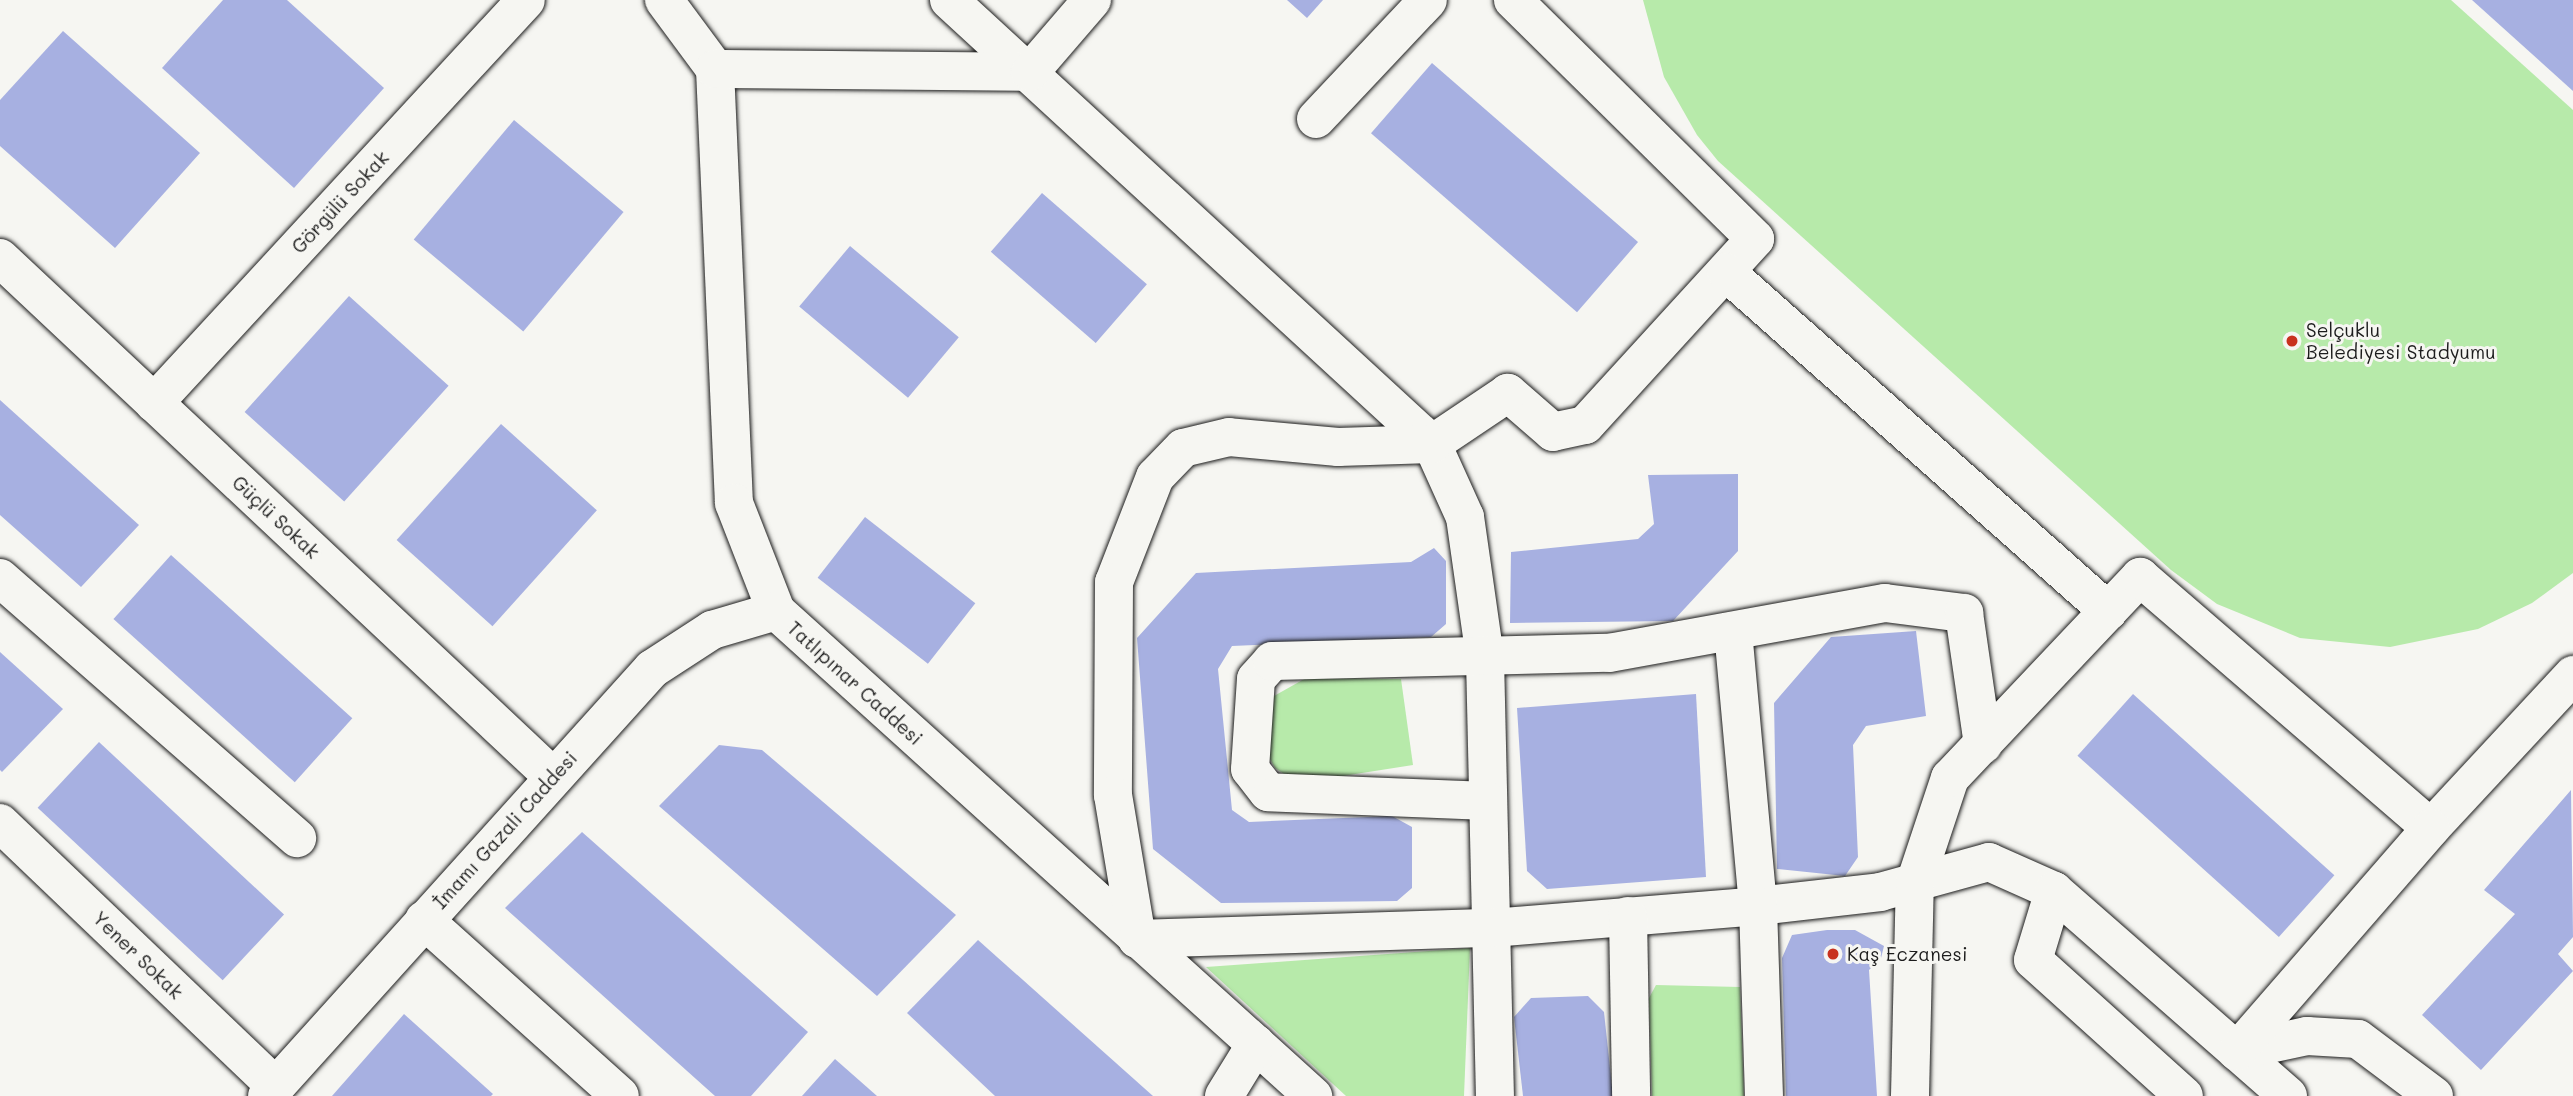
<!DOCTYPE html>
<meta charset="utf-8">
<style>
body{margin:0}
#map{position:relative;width:2573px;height:1096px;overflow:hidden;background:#f6f6f2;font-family:Mali,sans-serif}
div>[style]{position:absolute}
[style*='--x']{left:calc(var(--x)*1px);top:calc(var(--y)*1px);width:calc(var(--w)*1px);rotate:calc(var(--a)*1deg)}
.green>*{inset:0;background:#b7eaaa}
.building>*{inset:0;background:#a7b0e1;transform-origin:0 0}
.roads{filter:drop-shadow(0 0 2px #1c1c1c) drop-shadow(0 0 2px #1c1c1c)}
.minor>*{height:38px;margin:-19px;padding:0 19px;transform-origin:19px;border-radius:19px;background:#f6f6f2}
.dots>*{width:19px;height:19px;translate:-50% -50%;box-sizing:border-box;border:4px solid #f6f6f2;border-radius:50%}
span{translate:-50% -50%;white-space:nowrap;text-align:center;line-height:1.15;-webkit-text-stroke:6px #f6f6f2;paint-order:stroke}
.street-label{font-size:19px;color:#1c1c1c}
.poi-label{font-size:19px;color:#1c1c1c}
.left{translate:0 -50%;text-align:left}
</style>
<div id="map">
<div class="green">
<i style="clip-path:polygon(1643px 0,2451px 0,2573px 110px,2573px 573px,2532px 603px,2478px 629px,2390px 647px,2300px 638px,2217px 604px,2171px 570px,1718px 161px,1697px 135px,1664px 77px)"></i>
<i style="clip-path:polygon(1306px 678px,1401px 679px,1413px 765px,1298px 783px,1275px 768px,1257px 735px,1267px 700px)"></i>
<i style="clip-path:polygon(1470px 948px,1464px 1096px,1346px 1096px,1206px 967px)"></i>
<i style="clip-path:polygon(1656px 985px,1740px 987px,1744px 1096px,1652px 1096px,1649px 998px)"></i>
</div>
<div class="building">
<i style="clip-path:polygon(223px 0,287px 0,384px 88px,294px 188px,162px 68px)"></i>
<i style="clip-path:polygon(1287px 0,1323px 0,1307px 18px)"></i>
<i style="clip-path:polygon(2472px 0,2573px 0,2573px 91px)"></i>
<i style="clip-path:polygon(63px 31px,200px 153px,115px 248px,0 146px,0 100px)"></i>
<i style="left:1432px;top:63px;width:273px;height:93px;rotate:41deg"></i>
<i style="left:514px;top:120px;width:143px;height:156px;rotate:40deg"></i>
<i style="left:1042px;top:193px;width:139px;height:78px;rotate:41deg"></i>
<i style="left:850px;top:246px;width:142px;height:79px;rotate:40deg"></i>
<i style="left:349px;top:296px;width:134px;height:156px;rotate:42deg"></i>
<i style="clip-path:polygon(0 400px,139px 525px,81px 587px,0 515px)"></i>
<i style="left:501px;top:424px;width:129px;height:156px;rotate:42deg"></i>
<i style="clip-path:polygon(1738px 474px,1738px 551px,1673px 621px,1510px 623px,1511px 552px,1638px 539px,1654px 524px,1648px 475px)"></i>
<i style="left:865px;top:517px;width:140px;height:77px;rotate:38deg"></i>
<i style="clip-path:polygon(1434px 548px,1446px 561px,1446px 624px,1431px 637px,1232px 646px,1218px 669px,1232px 810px,1249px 822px,1392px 816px,1412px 827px,1412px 888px,1397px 901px,1221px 903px,1153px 849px,1137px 638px,1196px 573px,1411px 562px)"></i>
<i style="left:171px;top:555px;width:244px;height:86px;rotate:42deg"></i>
<i style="clip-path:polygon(1916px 631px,1926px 716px,1866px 726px,1853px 745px,1858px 857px,1845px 876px,1777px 869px,1774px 703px,1831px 637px)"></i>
<i style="clip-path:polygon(0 652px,63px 709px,2px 772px,0 770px)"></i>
<i style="clip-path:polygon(1696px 694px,1706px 877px,1547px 889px,1527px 871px,1517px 708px)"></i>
<i style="left:2133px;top:694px;width:271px;height:83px;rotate:42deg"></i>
<i style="left:99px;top:742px;width:253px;height:90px;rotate:43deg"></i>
<i style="clip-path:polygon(719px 745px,762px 750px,956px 915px,877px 996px,659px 806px)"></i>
<i style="clip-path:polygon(2571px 790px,2573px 937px,2558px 954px,2573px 971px,2481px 1070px,2422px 1015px,2515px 914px,2484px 890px)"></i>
<i style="clip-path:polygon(582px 832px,808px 1032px,751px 1096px,715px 1096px,505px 908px)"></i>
<i style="clip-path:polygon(1827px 930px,1855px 930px,1884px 946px,1881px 958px,1869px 970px,1877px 1096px,1786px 1096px,1782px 958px,1792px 935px)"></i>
<i style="clip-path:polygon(978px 940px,1153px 1096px,995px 1096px,907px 1013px)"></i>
<i style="clip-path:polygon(1588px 996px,1604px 1012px,1613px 1096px,1523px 1096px,1514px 1017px,1531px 998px)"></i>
<i style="clip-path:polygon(404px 1014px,493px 1094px,491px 1096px,332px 1096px)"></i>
<i style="clip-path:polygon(835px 1059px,877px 1096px,802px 1096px)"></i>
</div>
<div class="roads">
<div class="minor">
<i style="--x:664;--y:0;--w:86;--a:53.5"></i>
<i style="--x:715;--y:69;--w:434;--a:87.5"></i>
<i style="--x:734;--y:503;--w:116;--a:68.7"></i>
<i style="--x:776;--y:611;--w:724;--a:42.09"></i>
<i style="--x:949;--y:0;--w:656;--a:42.59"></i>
<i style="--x:1432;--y:444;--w:80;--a:65.7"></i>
<i style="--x:1465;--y:517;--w:142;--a:81.9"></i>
<i style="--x:1485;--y:658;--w:438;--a:88.7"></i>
<i style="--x:1513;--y:0;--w:340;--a:44.6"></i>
<i style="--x:1755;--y:239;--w:252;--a:132.4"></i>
<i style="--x:1585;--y:425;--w:33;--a:168"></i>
<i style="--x:1553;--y:432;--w:60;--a:-139.1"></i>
<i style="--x:1508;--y:393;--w:92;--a:146.1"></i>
<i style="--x:1432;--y:444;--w:94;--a:178.2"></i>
<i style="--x:1338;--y:447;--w:109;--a:-174.8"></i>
<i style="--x:1229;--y:437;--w:47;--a:166.6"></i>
<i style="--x:1183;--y:448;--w:40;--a:134"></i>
<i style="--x:1155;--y:477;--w:113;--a:111.3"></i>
<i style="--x:1114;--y:582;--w:213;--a:90.3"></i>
<i style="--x:1113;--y:795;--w:146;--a:80.5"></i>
<i style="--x:1137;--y:939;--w:355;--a:-1.8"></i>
<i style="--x:1492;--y:928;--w:267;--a:-4.7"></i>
<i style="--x:1758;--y:906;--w:123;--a:-6.5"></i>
<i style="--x:1880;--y:892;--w:113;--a:-15.4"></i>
<i style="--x:1989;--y:862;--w:71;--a:24"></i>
<i style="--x:2054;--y:891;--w:311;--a:41.2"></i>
<i style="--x:715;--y:69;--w:315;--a:0.5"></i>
<i style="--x:1030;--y:72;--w:95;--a:-49.3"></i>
<i style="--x:1316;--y:119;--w:163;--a:-46.7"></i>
<i style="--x:0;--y:258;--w:757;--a:43.18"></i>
<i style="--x:1726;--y:272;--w:511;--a:41.59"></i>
<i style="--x:154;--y:403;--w:548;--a:-47.29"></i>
<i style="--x:0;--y:578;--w:395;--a:41.2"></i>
<i style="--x:1733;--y:631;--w:276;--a:84.8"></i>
<i style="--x:1758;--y:906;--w:190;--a:88.2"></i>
<i style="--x:1488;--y:801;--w:220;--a:-177.7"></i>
<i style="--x:1268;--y:792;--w:29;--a:-128"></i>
<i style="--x:1250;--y:769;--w:90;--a:-86.2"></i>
<i style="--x:1256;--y:679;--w:24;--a:-48"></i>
<i style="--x:1272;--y:661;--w:337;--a:-1.4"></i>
<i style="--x:1609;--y:653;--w:280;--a:-10.3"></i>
<i style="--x:1885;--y:603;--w:80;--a:7.2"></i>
<i style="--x:1964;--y:613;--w:133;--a:81.8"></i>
<i style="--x:0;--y:823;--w:381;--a:43.7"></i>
<i style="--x:2431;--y:828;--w:209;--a:-47.1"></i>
<i style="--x:2054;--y:891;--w:72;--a:106.9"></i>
<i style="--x:2033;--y:960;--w:203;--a:42"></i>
<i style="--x:1628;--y:916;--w:180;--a:89"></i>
<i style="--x:424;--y:920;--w:263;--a:41.9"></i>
<i style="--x:2237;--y:1051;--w:72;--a:-12.1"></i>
<i style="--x:2307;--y:1036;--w:51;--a:3.4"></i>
<i style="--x:2358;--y:1039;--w:95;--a:36.9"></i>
<i style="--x:267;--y:1096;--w:575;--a:-47.96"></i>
<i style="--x:652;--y:669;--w:72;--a:-33"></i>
<i style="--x:712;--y:630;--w:67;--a:-16.5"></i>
<i style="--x:1224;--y:1096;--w:61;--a:-58.4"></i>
<i style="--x:1910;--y:1096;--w:213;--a:-88.7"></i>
<i style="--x:1915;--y:883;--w:111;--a:-71.6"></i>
<i style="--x:1950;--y:778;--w:277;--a:-46.6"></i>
<i style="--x:2140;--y:577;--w:384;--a:40.8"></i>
<i style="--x:2431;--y:828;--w:296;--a:131"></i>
</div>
</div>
<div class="dots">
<i style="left:2292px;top:341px;background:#c8321e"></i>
<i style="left:1833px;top:954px;background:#c8321e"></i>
</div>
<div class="street-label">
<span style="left:340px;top:202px;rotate:-47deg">Görgülü Sokak</span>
<span style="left:276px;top:517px;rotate:43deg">Güçlü Sokak</span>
<span style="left:855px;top:683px;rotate:42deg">Tatlıpınar Caddesi</span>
<span style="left:505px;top:830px;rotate:-48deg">İmamı Gazali Caddesi</span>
<span style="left:138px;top:955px;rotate:44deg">Yener Sokak</span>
</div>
<div class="poi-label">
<span class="left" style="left:2306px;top:341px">Selçuklu<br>Belediyesi Stadyumu</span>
<span class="left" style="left:1847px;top:954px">Kaş Eczanesi</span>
</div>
</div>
